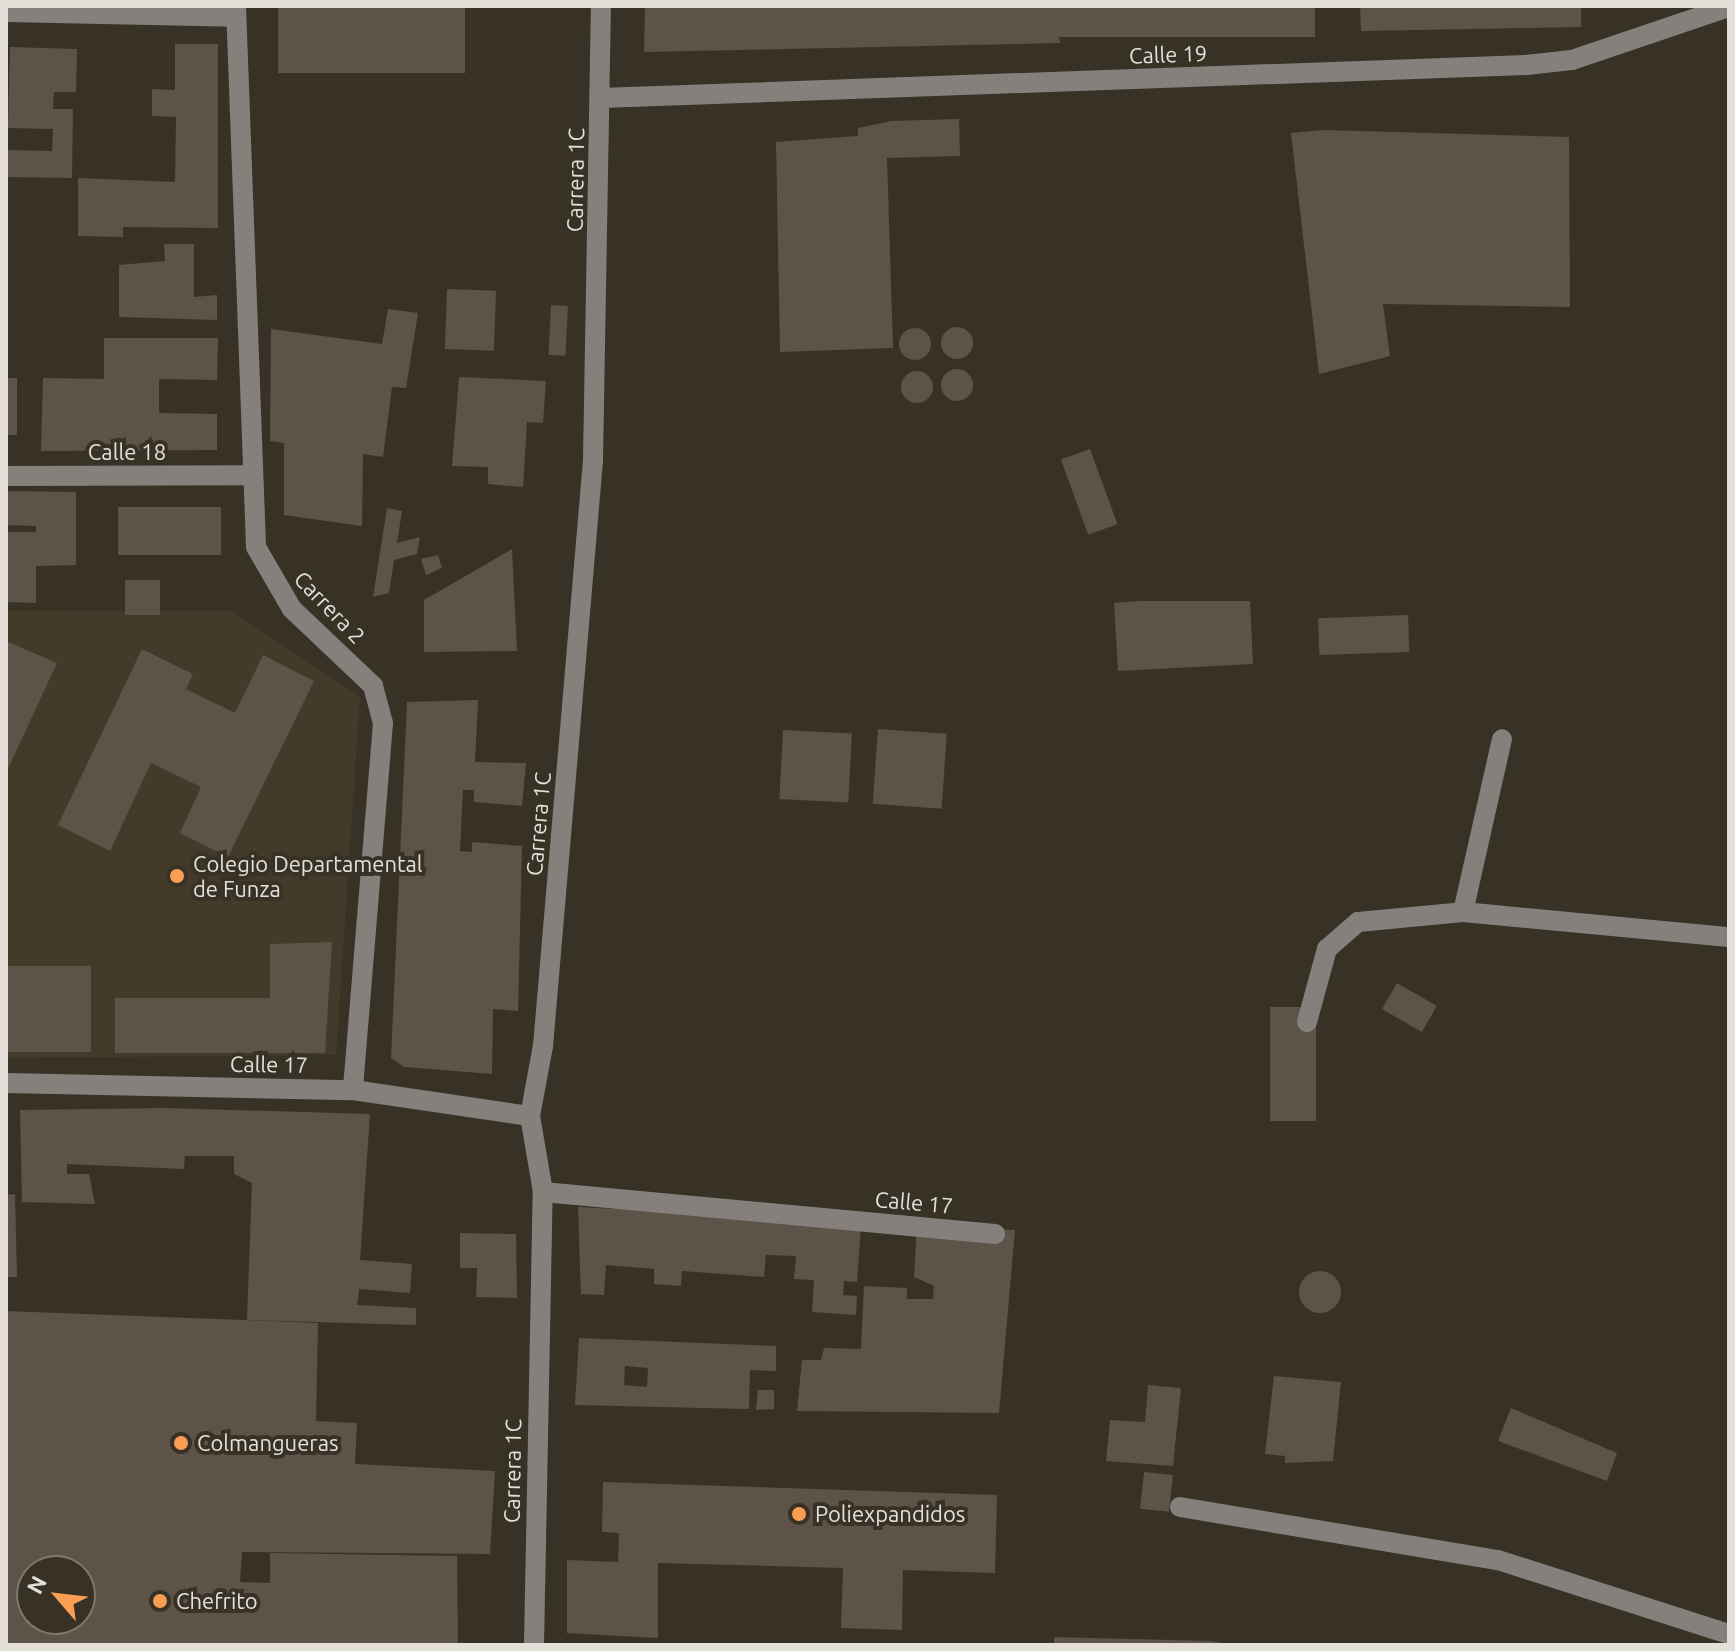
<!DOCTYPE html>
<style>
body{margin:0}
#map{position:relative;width:1735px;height:1651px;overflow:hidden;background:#383226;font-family:Ubuntu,sans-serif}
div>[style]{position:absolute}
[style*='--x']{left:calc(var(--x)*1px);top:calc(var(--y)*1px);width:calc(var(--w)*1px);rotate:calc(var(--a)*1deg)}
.built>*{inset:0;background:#433a29}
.building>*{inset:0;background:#5e5349;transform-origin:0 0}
.round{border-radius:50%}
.minor>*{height:20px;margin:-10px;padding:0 10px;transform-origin:10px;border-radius:10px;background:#86807d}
.dots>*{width:22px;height:22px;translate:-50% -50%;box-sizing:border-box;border:4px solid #383226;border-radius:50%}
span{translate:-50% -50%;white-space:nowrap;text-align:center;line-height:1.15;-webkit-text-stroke:8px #383226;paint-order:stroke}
.street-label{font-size:22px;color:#e4e0d9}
.poi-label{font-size:22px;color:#e4e0d9}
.left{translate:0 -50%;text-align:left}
.frame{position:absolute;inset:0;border:8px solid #e4e0d9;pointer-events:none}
.north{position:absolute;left:16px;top:1555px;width:80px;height:80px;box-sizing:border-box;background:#383226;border:2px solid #7d786e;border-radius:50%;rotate:298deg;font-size:22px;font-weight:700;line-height:32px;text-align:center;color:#e4e0d9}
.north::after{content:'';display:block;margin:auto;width:28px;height:36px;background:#fb9e51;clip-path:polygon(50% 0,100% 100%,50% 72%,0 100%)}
</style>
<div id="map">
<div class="built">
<i style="clip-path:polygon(6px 610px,231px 611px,360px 697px,336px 1055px,6px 1058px)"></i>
</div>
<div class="building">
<i style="left:278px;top:6px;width:187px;height:67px"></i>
<i style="clip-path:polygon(645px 6px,1315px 6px,1315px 37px,1059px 37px,1060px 43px,644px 52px)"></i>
<i style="clip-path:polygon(1360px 6px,1581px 6px,1581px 27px,1361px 31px)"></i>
<i style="clip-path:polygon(175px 44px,218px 44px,218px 228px,123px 227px,123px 237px,78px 236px,78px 178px,175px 182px,176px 117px,152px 116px,152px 89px,175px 90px)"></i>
<i style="clip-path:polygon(10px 47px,77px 49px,76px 92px,54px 92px,53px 109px,73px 109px,72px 178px,6px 177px,6px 150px,52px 151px,53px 129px,8px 128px)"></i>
<i style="clip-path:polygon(959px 119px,960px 156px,887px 158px,893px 348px,780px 352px,776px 142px,858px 136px,858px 128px,891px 121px)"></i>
<i style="clip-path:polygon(1323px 130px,1569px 137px,1570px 307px,1383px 304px,1390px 356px,1319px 374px,1291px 133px)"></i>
<i style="clip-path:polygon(164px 244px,194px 244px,194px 297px,217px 295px,217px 320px,119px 317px,119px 265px,165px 261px)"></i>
<i style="left:447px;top:289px;width:49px;height:60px;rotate:2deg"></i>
<i style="left:551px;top:305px;width:17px;height:50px;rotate:3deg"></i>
<i style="clip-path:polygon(388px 309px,418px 313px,406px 388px,392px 387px,383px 457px,363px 454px,362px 526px,284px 515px,284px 443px,270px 441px,271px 329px,382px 344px)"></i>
<i class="round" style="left:941px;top:327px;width:32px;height:32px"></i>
<i class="round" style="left:899px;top:328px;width:32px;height:32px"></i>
<i style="clip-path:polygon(104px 338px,218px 338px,217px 380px,159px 379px,159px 413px,217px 414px,217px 450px,41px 451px,43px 378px,104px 379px)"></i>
<i class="round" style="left:941px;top:369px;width:32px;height:32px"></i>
<i class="round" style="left:901px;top:371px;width:32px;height:32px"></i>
<i style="clip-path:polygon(459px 377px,546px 381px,543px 423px,527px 422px,523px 487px,488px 484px,488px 467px,452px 466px)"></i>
<i style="left:6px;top:378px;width:11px;height:57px"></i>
<i style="left:1090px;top:449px;width:80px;height:31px;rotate:70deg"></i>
<i style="clip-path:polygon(6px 491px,76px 492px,76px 565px,36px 566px,36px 603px,6px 602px,6px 532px,36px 532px,36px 526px,6px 525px)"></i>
<i style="left:118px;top:507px;width:103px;height:48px"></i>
<i style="clip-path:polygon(387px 508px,402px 511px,397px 543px,420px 537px,417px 554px,394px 560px,389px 593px,373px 597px)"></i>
<i style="clip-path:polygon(512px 549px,517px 651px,424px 652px,424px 600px)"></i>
<i style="clip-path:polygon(438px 555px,442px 568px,426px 575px,421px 559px)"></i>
<i style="left:125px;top:580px;width:35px;height:35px"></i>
<i style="clip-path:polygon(1140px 601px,1250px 601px,1253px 664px,1118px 671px,1114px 603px)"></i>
<i style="left:1408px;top:615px;width:37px;height:90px;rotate:88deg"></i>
<i style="clip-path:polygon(6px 641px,57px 663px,6px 773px)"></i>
<i style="clip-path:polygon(142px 649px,193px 674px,186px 689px,235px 713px,263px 655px,314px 681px,228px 857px,180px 833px,201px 787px,151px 763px,110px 851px,58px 825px)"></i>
<i style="clip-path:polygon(478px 700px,475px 762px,526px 763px,522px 806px,474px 802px,474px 790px,463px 790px,460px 851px,472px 852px,472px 842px,522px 846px,518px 1011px,493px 1009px,492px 1074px,404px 1067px,391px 1058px,407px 702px)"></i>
<i style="left:878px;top:729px;width:69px;height:75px;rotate:4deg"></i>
<i style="left:783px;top:730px;width:69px;height:69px;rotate:3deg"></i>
<i style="clip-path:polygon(332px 942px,325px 1053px,115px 1053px,115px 998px,270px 998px,270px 944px)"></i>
<i style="left:6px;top:966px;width:85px;height:86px"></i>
<i style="left:1397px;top:983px;width:46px;height:30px;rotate:30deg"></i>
<i style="left:1270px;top:1007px;width:46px;height:114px"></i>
<i style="clip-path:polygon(166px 1108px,370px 1114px,360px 1260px,412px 1264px,410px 1293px,359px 1289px,357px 1305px,416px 1308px,416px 1325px,247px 1320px,252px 1183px,234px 1174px,234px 1156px,185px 1156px,184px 1169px,67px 1164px,67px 1174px,89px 1174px,95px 1204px,22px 1202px,20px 1110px)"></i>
<i style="clip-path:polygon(15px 1194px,17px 1277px,6px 1277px,6px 1195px)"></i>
<i style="clip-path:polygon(614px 1201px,861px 1226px,857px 1282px,844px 1281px,843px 1295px,857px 1296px,856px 1315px,812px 1312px,814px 1280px,794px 1279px,796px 1256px,766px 1255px,764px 1277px,682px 1271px,681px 1286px,654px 1284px,654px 1269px,606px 1265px,604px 1295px,581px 1294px,578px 1207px,614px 1209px)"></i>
<i style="clip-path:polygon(917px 1226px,1015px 1230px,999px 1413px,797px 1411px,802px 1360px,821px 1360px,824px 1348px,861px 1349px,864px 1286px,907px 1288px,907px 1299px,933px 1299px,934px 1286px,914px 1277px)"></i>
<i style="clip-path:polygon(460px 1233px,516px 1234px,517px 1298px,476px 1297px,477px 1268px,460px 1268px)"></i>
<i class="round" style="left:1299px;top:1271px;width:42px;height:42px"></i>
<i style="clip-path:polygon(evenodd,6px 1311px,318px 1323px,316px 1421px,357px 1423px,355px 1464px,495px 1471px,490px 1554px,242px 1552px,240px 1582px,270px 1583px,270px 1553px,457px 1556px,458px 1645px,6px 1645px,6px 1311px,32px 1571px,80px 1571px,80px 1619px,32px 1619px,32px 1571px)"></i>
<i style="clip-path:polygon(evenodd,579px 1338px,776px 1346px,776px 1371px,750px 1370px,749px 1409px,575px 1405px,579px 1338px,625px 1366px,648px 1368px,647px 1387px,624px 1385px,625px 1366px)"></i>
<i style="clip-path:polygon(1274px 1376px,1341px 1382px,1333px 1461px,1285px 1463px,1285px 1456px,1265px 1454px)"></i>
<i style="clip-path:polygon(1148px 1385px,1181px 1388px,1173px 1466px,1106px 1461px,1110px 1420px,1145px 1422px)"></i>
<i style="clip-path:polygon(758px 1390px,774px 1390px,774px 1409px,756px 1410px)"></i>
<i style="clip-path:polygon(1511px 1408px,1617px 1453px,1607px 1481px,1498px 1441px)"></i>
<i style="left:1144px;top:1472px;width:29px;height:37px;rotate:6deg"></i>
<i style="clip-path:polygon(603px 1482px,997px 1495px,995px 1573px,903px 1570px,902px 1630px,841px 1628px,843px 1568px,658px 1563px,658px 1638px,567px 1633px,567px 1560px,618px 1562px,619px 1533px,602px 1532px)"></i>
<i style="clip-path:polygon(1054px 1637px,1210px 1641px,1235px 1645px,1054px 1645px)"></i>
</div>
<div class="minor">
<i style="--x:236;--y:6;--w:541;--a:87.88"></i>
<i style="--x:256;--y:547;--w:72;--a:59.9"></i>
<i style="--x:292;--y:609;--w:112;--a:43.5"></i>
<i style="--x:373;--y:686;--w:38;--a:75"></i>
<i style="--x:383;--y:723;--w:368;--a:94.7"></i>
<i style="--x:6;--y:12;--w:230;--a:1.2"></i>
<i style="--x:600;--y:98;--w:927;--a:-2.04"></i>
<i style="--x:1526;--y:65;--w:46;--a:-6.2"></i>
<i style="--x:1572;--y:60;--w:166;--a:-18.7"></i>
<i style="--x:6;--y:476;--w:242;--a:-0.2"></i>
<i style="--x:1463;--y:912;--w:177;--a:-77.3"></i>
<i style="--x:1307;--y:1022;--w:76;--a:-74.7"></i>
<i style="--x:1327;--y:949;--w:41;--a:-41.1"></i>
<i style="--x:1358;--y:922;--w:105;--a:-5.4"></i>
<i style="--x:1463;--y:912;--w:267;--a:5.4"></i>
<i style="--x:6;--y:1083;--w:347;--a:1.2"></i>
<i style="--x:353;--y:1090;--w:179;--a:8.4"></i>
<i style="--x:543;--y:1192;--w:454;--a:5.3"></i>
<i style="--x:1180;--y:1507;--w:322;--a:9.5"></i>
<i style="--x:1498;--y:1560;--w:243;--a:17.8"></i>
<i style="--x:534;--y:1645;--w:453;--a:-88.9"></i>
<i style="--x:543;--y:1192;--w:77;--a:-99.7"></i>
<i style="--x:530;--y:1116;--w:71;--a:-79.5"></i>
<i style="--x:543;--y:1046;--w:588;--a:-85.12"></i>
<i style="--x:593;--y:460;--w:454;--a:-89"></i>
</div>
<div class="dots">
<i style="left:177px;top:876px;background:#fb9e51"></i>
<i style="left:181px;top:1443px;background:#fb9e51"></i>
<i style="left:799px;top:1514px;background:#fb9e51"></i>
<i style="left:160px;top:1601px;background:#fb9e51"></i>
</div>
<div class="street-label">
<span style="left:1168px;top:54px;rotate:-2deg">Calle 19</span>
<span style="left:575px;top:180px;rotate:-89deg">Carrera 1C</span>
<span style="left:127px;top:452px">Calle 18</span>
<span style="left:330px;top:607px;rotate:46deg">Carrera 2</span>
<span style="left:538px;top:824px;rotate:-85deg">Carrera 1C</span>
<span style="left:269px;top:1064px;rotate:1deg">Calle 17</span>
<span style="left:914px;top:1202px;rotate:5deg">Calle 17</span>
<span style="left:512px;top:1471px;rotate:-89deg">Carrera 1C</span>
</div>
<div class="poi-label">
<span class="left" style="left:193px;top:876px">Colegio Departamental<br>de Funza</span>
<span class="left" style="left:197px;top:1443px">Colmangueras</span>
<span class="left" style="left:815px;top:1514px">Poliexpandidos</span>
<span class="left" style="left:176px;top:1601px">Chefrito</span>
</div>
<div class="frame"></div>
<div class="north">N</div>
</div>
